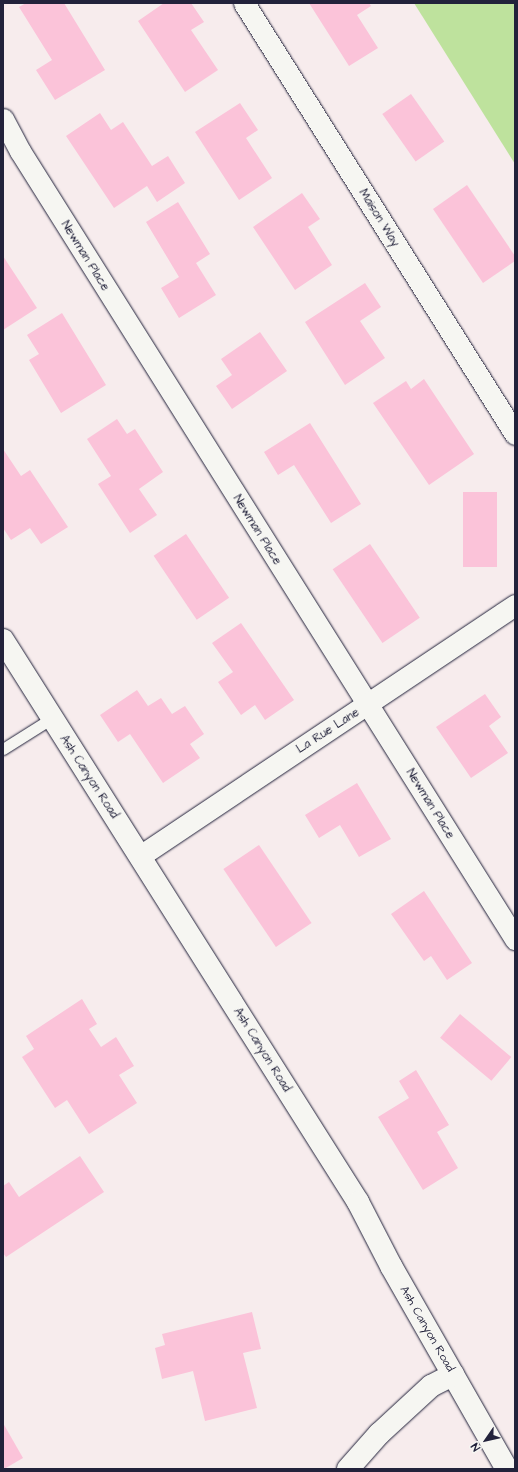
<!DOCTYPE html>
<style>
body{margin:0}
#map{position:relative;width:518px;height:1472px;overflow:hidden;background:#f7eced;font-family:"Architects Daughter",sans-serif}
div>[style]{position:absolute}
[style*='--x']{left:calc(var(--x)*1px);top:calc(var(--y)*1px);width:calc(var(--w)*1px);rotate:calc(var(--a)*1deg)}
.green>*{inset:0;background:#bee29d}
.building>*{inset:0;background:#fbc3d9;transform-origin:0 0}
.roads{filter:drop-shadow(0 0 1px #22223b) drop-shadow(0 0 1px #22223b)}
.service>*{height:11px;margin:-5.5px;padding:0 5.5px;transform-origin:5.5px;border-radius:5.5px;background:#f6f6f2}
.minor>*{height:21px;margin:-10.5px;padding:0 10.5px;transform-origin:10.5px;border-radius:10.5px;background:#f6f6f2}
.tertiary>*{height:22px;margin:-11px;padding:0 11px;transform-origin:11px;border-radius:11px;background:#f6f6f2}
span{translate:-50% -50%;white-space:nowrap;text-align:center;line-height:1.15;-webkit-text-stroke:3.5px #f6f6f2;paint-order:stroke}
.street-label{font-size:12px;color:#22223b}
.frame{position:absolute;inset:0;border:4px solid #22223b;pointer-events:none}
.north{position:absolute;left:466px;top:1420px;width:40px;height:40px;-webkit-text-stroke:3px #f6f6f2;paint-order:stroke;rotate:236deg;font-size:11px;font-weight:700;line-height:16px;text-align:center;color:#22223b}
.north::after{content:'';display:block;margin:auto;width:14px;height:18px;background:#22223b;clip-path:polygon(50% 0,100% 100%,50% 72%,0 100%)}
</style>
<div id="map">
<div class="green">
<i style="clip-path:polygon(414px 3px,515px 3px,515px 164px)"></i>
</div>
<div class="building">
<i style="clip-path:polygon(26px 3px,64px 3px,105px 70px,55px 100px,36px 70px,52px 60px,19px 7px)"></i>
<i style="clip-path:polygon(164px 3px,191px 3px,204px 22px,191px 30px,218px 70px,185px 92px,138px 21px)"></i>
<i style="clip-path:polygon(309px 3px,369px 3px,371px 6px,357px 15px,378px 48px,349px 66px)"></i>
<i style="left:411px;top:94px;width:58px;height:35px;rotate:55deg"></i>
<i style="clip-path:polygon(240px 103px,258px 130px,246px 138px,272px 178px,239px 200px,195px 132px)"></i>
<i style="clip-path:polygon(100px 113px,111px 130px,123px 122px,152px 166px,168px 156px,185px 183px,157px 202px,147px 186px,114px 208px,66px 136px)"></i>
<i style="clip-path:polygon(467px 185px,515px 256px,515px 261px,483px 283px,433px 209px)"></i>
<i style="clip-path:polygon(302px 193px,320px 219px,308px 227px,332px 265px,295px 290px,253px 227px)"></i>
<i style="clip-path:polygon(178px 202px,210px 254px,196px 263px,216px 295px,179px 318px,161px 288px,179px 277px,146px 222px)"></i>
<i style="clip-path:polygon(3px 256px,37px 308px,3px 330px)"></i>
<i style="clip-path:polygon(365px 283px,381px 307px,360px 321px,385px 358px,345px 385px,305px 322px)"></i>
<i style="clip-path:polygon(62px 313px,106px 385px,61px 413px,29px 360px,39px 354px,27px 335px)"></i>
<i style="clip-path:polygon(260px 332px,287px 371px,232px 409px,216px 386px,232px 375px,221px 359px)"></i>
<i style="clip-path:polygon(424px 379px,474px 454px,429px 485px,373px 403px,406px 381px,411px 389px)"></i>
<i style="clip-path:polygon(117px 419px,127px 434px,135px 429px,163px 472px,139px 489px,157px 515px,130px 533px,98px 484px,111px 476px,87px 439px)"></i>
<i style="clip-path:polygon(310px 423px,361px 504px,331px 523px,294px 465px,278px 475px,264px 452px)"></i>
<i style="clip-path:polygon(3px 449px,21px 476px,30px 470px,68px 527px,41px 544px,30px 528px,11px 540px,3px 528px)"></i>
<i style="left:463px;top:492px;width:34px;height:75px"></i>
<i style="left:186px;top:534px;width:77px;height:39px;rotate:56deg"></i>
<i style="left:370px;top:544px;width:89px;height:45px;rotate:56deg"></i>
<i style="clip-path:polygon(241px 623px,294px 700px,265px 720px,255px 705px,241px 715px,218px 682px,233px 672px,212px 643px)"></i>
<i style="clip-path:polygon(137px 690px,148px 706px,161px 698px,172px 714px,185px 706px,204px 734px,190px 744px,200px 758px,163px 783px,130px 734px,118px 742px,100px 715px)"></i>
<i style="clip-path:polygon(485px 694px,501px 717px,489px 726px,508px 753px,471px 778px,436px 727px)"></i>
<i style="clip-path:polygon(357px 783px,391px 839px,359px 857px,340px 825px,319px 838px,305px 815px)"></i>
<i style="left:259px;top:845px;width:94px;height:43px;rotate:56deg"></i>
<i style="clip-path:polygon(424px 891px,472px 963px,447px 980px,431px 956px,424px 961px,391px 914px)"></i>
<i style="clip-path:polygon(82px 999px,97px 1024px,89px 1029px,101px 1047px,116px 1037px,134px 1066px,119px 1075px,137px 1103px,89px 1134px,67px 1100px,55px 1108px,22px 1057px,34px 1049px,26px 1036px)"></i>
<i style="left:460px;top:1014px;width:67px;height:31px;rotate:40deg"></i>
<i style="clip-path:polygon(416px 1070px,449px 1125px,437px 1132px,458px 1168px,423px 1190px,378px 1117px,409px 1098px,399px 1081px)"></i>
<i style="clip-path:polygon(80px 1156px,104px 1192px,6px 1257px,3px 1253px,3px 1186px,9px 1182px,19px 1197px)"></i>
<i style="clip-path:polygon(252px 1312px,261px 1349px,243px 1353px,257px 1408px,205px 1421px,193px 1371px,162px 1379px,155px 1348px,165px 1345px,162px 1334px)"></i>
<i style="clip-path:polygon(3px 1423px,23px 1458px,4px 1469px,3px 1469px)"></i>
</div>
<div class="roads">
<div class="service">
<i style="--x:3;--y:749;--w:58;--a:-32.3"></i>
</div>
<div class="minor">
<i style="--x:244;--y:3;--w:509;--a:57.84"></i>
<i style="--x:3;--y:119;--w:36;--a:62"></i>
<i style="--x:20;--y:151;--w:931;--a:57.86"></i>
<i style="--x:140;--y:856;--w:451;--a:-33.8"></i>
</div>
<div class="tertiary">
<i style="--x:3;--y:640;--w:665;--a:57.72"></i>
<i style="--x:358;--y:1202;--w:72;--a:62.7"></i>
<i style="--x:391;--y:1266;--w:234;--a:60.3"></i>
<i style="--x:348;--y:1469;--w:47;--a:-48.5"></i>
<i style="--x:379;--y:1434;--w:71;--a:-42.7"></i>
<i style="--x:431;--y:1386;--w:25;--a:-27"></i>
</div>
</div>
<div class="street-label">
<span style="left:379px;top:218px;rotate:58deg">Maison Way</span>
<span style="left:85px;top:256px;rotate:58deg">Newman Place</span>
<span style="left:257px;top:530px;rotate:58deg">Newman Place</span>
<span style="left:328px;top:731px;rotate:-33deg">La Rue Lane</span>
<span style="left:89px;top:777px;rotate:57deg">Ash Canyon Road</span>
<span style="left:430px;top:804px;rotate:58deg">Newman Place</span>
<span style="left:262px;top:1050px;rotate:58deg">Ash Canyon Road</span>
<span style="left:427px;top:1329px;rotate:60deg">Ash Canyon Road</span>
</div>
<div class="frame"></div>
<div class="north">N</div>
</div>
